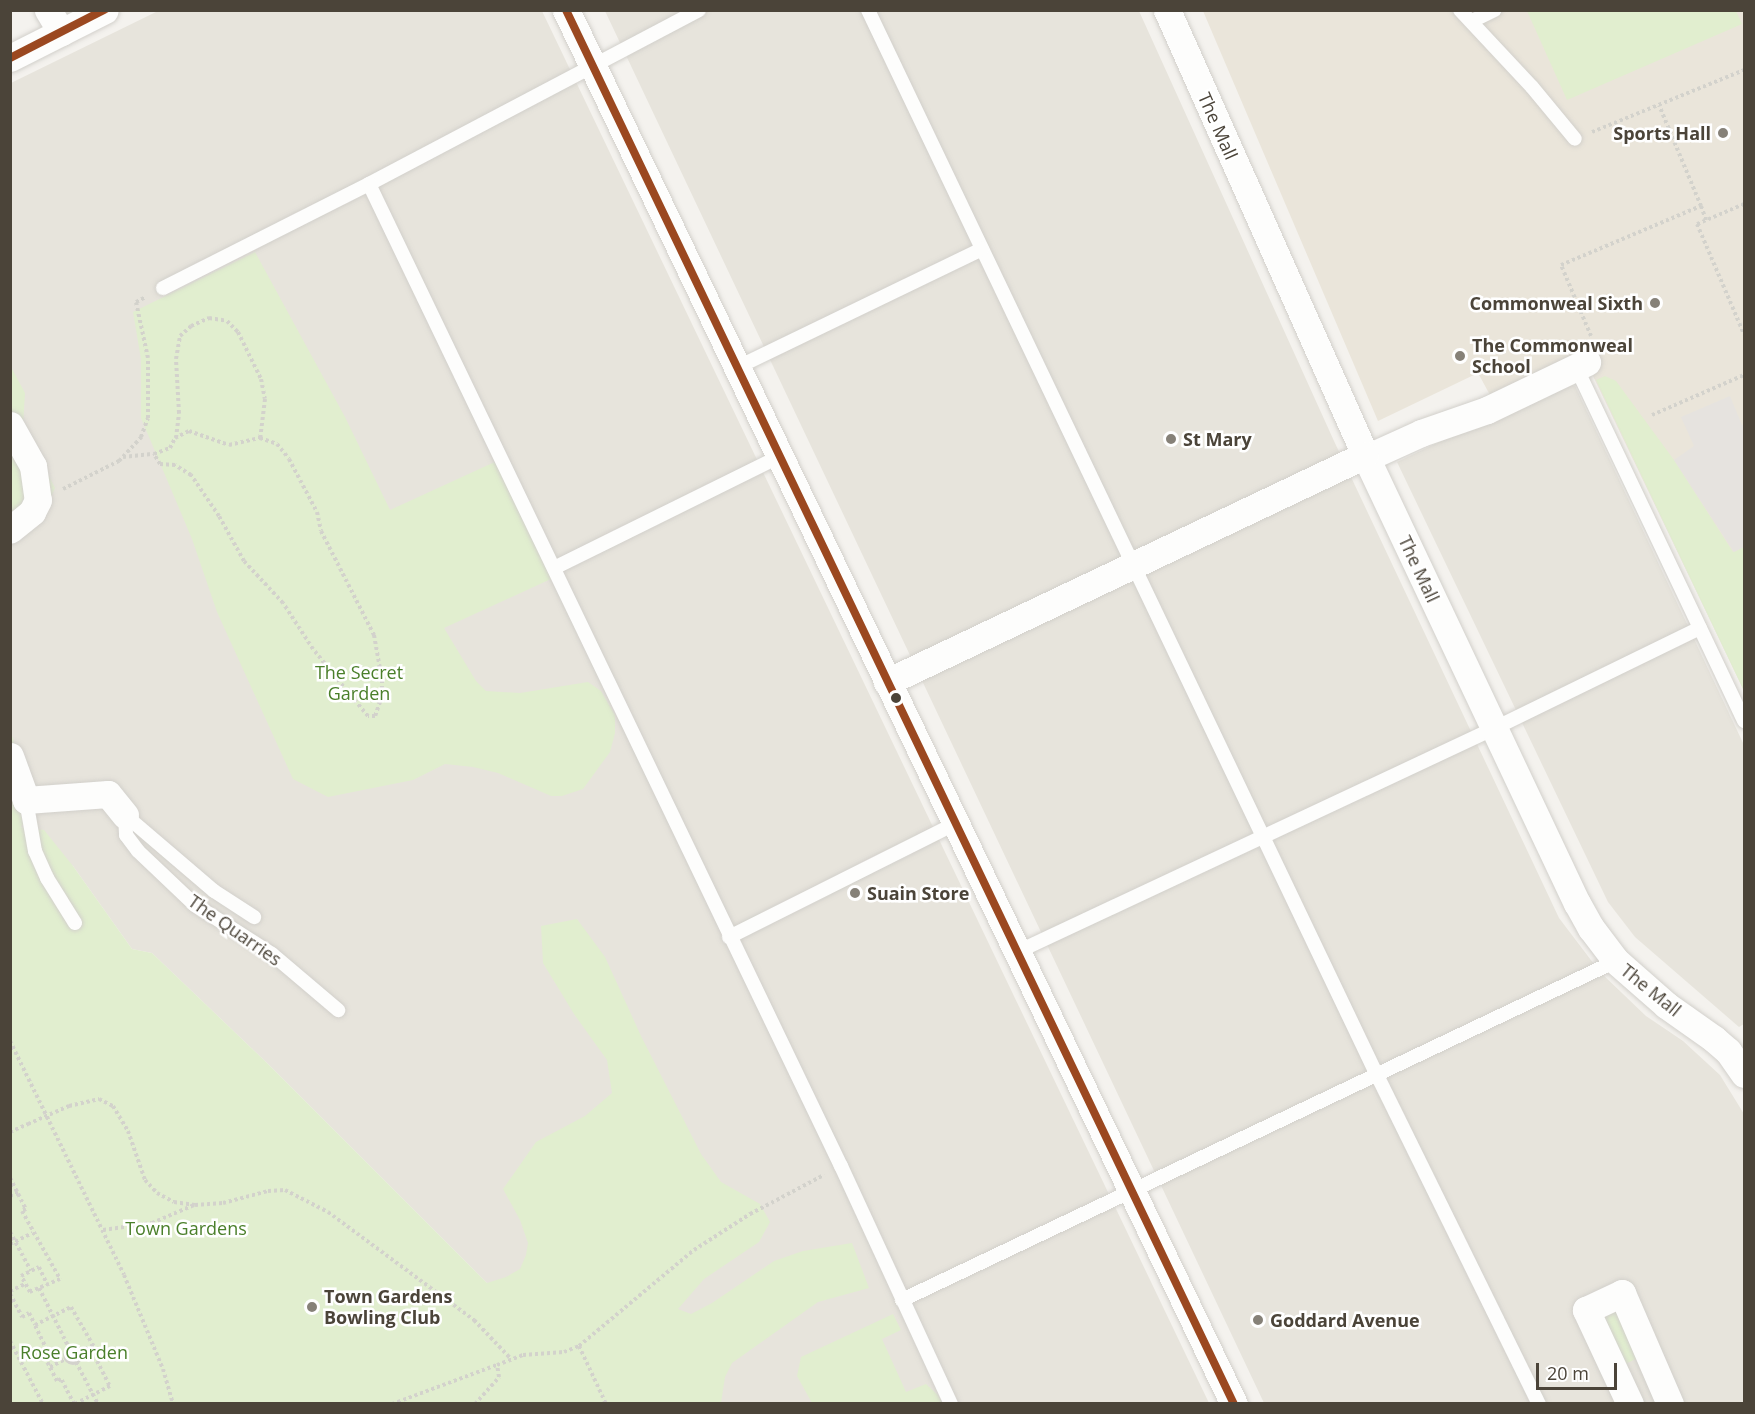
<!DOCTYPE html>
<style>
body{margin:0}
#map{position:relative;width:1755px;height:1414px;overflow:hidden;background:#f4f2ee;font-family:"Open Sans",sans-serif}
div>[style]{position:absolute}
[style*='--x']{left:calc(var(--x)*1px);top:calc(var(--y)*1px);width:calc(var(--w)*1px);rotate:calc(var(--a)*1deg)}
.residential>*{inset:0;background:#e7e4dc}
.education>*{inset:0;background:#eae5da}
.green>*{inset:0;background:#e1eecf}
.parking>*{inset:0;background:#e6e3df}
.path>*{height:4px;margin-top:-2px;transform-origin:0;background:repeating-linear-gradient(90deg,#d3d2cc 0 3px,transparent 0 6px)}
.path>.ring{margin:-2px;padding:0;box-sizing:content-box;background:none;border:4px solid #d3d2cc;border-radius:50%}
.roads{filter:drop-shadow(0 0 2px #d2d0cb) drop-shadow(0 0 2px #d2d0cb)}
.lane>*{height:14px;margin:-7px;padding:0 7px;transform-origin:7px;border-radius:7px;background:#fdfdfc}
.street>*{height:27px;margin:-13.5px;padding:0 13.5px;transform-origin:13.5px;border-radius:13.5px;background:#fdfdfc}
.path-bridge>*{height:4px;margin-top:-2px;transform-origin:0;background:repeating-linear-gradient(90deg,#d3d2cc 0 3px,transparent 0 6px)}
.bus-1>*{height:8px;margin:-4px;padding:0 4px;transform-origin:4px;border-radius:4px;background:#9b4820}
.dots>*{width:16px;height:16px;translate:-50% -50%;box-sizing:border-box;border:3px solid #fff;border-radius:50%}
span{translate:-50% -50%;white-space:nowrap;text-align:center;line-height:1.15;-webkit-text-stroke:5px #fff;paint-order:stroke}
.street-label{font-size:18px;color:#4b4439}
.poi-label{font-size:18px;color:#4b4439;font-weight:700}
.right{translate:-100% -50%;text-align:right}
.left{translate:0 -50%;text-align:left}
.park-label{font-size:18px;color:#4a7f2a}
.frame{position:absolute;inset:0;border:12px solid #4b4439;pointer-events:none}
.scale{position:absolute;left:1536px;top:1363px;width:81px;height:27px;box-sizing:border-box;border:3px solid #4b4439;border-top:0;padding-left:8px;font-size:18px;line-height:21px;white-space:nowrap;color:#4b4439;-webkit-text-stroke:4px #fff;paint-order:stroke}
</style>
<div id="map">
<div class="residential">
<i style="clip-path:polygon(158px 11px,542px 11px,1209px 1403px,626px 1403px,487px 1283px,268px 1064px,152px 953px,132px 949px,73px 866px,11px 830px,11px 83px)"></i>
<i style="clip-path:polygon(605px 11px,1139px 11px,1334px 441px,1559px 918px,1600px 972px,1646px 1016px,1683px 1041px,1720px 1075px,1744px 1114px,1744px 1403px,1264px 1403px)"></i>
<i style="clip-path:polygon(1564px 383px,1575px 386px,1744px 745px,1744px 1024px,1739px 1027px,1635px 937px,1608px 902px,1397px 462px)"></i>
</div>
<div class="education">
<i style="clip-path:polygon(1203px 11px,1744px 11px,1744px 691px,1581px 351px,1490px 395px,1478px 373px,1378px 421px)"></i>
</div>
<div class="green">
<i style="clip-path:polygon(1527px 11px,1736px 11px,1742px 24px,1567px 100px)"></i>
<i style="clip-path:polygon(255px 252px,345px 417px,390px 510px,499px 460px,553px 578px,444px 628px,476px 681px,486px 691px,520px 693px,588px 682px,601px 691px,615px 715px,615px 733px,610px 752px,583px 789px,562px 796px,551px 796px,498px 773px,473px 767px,445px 764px,413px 780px,328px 797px,293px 779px,217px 612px,192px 539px,141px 418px,141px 359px,133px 312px)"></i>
<i style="clip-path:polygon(10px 365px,25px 393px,23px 425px,55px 488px,48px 504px,10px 542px)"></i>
<i style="clip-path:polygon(1605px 376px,1616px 381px,1674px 460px,1733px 552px,1744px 547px,1744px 691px,1596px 380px)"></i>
<i style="clip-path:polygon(10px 730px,22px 766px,31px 814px,21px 827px,44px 830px,73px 866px,132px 949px,152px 953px,268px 1064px,487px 1283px,506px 1277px,520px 1269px,526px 1255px,528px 1243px,520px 1220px,503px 1189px,536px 1142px,585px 1116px,612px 1093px,607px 1060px,574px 1014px,543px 963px,541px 926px,577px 919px,605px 957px,641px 1036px,701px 1154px,721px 1182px,760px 1204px,770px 1222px,759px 1242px,704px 1279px,678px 1309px,691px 1314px,712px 1303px,774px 1261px,803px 1251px,852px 1243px,869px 1288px,818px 1302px,732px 1363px,725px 1377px,721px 1403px,11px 1403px)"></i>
<i style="clip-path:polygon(1609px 1310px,1622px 1312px,1638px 1358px,1621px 1366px,1603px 1315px)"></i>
<i style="clip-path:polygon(893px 1314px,901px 1330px,882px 1339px,906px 1392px,926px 1384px,938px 1395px,942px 1403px,812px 1403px,797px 1376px,801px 1357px)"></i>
</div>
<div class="parking">
<i style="clip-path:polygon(1730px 396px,1742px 425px,1744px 425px,1744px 547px,1734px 552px,1674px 460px,1694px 446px,1681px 417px)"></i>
</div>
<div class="path">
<i style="--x:1592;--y:132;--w:164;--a:-22.2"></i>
<i style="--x:1744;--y:204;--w:51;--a:156.9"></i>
<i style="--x:1697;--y:224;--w:120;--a:66.9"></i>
<i style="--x:1701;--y:206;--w:15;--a:70"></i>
<i style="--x:1591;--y:336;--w:77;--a:-112.9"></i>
<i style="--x:1561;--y:265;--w:152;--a:-22.9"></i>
<i style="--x:1701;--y:206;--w:109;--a:-112.6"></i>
<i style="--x:1652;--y:415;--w:100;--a:-23.5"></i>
<i style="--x:176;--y:438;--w:25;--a:-83"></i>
<i style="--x:179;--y:413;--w:54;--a:-93.2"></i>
<i style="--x:176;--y:359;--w:23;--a:-80"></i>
<i style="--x:180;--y:336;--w:15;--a:-42"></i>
<i style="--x:191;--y:326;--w:20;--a:-24"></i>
<i style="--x:209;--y:318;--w:18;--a:9"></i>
<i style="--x:227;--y:321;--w:16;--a:45"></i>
<i style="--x:238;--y:332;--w:52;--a:63.9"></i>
<i style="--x:261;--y:379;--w:20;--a:79"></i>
<i style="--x:265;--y:399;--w:39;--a:97"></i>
<i style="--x:123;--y:457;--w:31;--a:-6"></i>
<i style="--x:154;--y:454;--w:17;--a:-21"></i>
<i style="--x:170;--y:448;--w:11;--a:-63"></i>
<i style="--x:175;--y:438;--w:16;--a:-27"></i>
<i style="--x:189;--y:431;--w:42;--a:19.3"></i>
<i style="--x:229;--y:445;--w:32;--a:-13"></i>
<i style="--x:260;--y:438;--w:18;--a:19"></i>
<i style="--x:277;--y:444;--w:19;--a:51"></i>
<i style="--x:289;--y:459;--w:60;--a:62.2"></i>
<i style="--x:317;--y:512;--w:19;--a:78"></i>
<i style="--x:321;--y:531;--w:117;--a:63"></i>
<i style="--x:374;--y:635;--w:46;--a:79.9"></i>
<i style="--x:382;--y:680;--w:16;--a:90"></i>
<i style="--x:382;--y:696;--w:21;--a:109"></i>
<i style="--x:375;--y:716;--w:7;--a:180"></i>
<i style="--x:368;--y:716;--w:33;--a:-130"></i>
<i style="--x:347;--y:691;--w:54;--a:-129"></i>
<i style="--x:313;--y:649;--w:55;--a:-123.1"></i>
<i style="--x:283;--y:603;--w:57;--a:-132.9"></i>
<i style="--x:244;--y:561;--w:51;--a:-119.1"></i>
<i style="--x:219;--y:516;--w:50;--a:-124.3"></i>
<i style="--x:191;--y:475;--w:19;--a:-148"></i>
<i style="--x:175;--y:465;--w:15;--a:-176"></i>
<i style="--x:160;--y:464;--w:12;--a:-121"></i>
<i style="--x:63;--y:489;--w:63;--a:-26.6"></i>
<i style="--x:119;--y:461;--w:33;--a:-47"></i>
<i style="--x:141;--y:437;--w:20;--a:-70"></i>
<i style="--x:148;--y:418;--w:60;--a:-90"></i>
<i style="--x:148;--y:358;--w:57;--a:-102.1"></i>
<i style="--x:136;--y:302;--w:11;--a:-27"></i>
<i style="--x:10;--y:1041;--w:260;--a:64"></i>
<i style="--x:124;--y:1275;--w:102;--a:67.5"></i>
<i style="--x:163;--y:1369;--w:36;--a:74"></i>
<i style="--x:69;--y:1106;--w:31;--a:-13"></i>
<i style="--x:99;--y:1099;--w:16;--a:27"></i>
<i style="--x:113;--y:1106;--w:29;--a:59"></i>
<i style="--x:128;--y:1131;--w:52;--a:70.9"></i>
<i style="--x:145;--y:1180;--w:18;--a:47"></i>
<i style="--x:157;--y:1193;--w:19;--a:28"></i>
<i style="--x:174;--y:1202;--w:21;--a:8"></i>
<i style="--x:195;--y:1205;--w:28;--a:-4"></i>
<i style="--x:223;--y:1203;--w:47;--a:-14.9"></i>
<i style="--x:268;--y:1191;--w:17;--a:-3"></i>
<i style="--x:285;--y:1190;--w:48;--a:27.1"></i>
<i style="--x:328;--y:1212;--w:182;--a:36.5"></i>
<i style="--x:474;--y:1320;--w:52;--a:46.5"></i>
<i style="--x:10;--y:1132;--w:20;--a:-24"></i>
<i style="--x:10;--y:1178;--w:35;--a:63"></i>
<i style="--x:26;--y:1209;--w:4;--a:153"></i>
<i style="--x:22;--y:1211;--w:78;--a:60.8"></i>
<i style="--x:60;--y:1279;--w:33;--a:157"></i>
<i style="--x:30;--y:1292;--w:18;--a:-119"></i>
<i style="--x:21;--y:1276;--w:20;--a:-27"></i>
<i style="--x:39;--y:1267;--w:19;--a:65"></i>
<i style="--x:10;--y:1196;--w:9;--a:-21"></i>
<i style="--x:103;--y:1230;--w:49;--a:-8.1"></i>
<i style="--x:152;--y:1223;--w:46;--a:-23.2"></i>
<i style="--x:10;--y:1232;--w:44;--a:61.7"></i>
<i style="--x:10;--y:1244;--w:25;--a:-26"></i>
<i style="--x:39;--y:1288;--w:67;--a:63.4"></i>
<i style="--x:10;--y:1291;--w:17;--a:-25"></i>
<i style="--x:10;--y:1294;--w:26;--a:62"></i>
<i style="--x:22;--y:1317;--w:8;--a:-30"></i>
<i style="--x:29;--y:1313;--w:13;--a:63"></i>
<i style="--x:10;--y:1341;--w:71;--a:62.4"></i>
<i style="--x:579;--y:1346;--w:64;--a:65"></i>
<i class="ring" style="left:65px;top:1347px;width:12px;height:12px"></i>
<i style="--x:80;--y:1352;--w:16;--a:-27"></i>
<i style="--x:76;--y:1362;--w:47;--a:62.4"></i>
<i style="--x:50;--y:1367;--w:18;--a:-27"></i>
<i style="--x:74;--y:1404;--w:28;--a:-117"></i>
<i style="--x:61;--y:1379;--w:4;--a:153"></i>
<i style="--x:57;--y:1381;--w:33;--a:-117"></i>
<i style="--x:42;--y:1352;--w:5;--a:-22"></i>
<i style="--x:47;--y:1350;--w:28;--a:-116"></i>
<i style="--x:35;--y:1325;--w:40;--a:-26.6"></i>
<i style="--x:71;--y:1307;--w:60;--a:60"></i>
<i style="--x:101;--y:1359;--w:4;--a:153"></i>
<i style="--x:97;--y:1361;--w:28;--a:63"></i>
<i style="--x:110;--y:1386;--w:39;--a:153"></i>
<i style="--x:392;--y:1404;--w:112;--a:-20.4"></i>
<i style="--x:475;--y:1404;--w:36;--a:-48"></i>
<i style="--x:499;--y:1377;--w:12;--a:-99"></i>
<i style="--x:497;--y:1365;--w:28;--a:-21"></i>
<i style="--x:523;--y:1355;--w:41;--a:-4.2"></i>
<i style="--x:564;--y:1352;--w:16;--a:-22"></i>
<i style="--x:579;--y:1346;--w:150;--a:-39.9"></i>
<i style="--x:694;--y:1250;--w:67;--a:-32.7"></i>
<i style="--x:750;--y:1214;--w:84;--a:-27.8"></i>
</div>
<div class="roads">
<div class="lane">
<i style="--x:868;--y:10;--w:1180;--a:64.46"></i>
<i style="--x:1377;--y:1075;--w:367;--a:63.8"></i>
<i style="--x:1460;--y:10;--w:105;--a:46.9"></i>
<i style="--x:1532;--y:87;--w:67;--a:50.4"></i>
<i style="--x:1472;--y:21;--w:25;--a:-26"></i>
<i style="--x:369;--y:184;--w:373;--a:-27.8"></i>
<i style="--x:163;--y:288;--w:231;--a:-26.8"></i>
<i style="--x:369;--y:184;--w:1090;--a:64.33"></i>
<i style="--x:841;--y:1166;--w:262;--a:65.2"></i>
<i style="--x:1576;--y:367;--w:392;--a:64.6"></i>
<i style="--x:736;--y:368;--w:273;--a:-25.8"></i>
<i style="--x:554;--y:568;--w:251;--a:-26.3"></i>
<i style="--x:26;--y:800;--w:52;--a:80"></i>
<i style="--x:35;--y:851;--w:30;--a:66"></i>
<i style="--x:47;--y:878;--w:53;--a:58.1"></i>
<i style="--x:125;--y:815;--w:20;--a:87"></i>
<i style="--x:126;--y:835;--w:20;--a:53"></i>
<i style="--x:138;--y:851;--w:79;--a:43.5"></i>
<i style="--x:195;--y:905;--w:91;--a:32.5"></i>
<i style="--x:272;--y:954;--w:87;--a:40.3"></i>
<i style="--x:125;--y:815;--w:117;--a:40.5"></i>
<i style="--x:214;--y:891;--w:48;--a:33"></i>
<i style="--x:729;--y:937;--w:253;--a:-26.6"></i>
<i style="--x:1017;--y:952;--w:528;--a:-25.11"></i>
<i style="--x:1495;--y:728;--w:228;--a:-26"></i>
<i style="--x:902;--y:1300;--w:790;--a:-25.4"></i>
</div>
<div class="street">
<i style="--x:48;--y:10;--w:26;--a:59"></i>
<i style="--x:566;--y:10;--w:1546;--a:64.4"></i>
<i style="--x:1167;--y:10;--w:487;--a:66"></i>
<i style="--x:1365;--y:455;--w:496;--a:64.7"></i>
<i style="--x:1577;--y:903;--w:29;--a:61"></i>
<i style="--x:1591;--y:928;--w:41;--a:52.9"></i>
<i style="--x:1616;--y:961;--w:67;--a:41.3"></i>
<i style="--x:1666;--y:1005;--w:59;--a:35.3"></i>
<i style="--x:1714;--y:1039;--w:18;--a:41"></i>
<i style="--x:1728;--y:1051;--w:28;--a:55"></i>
<i style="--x:10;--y:58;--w:106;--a:-26.8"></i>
<i style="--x:10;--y:425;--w:47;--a:60.7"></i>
<i style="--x:33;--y:466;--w:34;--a:82"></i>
<i style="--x:38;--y:500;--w:13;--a:117"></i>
<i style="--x:32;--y:512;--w:28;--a:141"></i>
<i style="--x:1366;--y:458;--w:60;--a:-24.4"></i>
<i style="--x:1421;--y:433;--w:70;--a:-19.2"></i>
<i style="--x:1487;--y:410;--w:111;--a:-25.6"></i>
<i style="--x:887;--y:682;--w:529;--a:-25.4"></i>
<i style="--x:10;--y:756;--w:47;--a:70"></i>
<i style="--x:26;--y:800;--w:82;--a:-4.2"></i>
<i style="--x:108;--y:794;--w:27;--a:51"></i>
<i style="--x:1630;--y:1404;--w:104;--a:-115.1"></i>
<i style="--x:1586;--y:1310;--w:40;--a:-25"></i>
<i style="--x:1622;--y:1293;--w:121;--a:66.6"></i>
</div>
</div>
<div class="path-bridge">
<i style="--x:28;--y:1124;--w:45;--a:-23.7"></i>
</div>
<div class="bus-1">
<i style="--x:566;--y:10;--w:1546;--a:64.4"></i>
<i style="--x:10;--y:58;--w:106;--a:-27.1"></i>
</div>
<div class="dots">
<i style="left:1723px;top:133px;background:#868178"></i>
<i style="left:1655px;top:303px;background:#868178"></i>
<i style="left:1460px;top:356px;background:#868178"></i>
<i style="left:1171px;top:439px;background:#868178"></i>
<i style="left:896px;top:698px;background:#4b4439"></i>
<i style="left:855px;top:893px;background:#868178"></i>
<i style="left:312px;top:1307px;background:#868178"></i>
<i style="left:1258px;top:1320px;background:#868178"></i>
</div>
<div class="street-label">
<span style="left:1218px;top:126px;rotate:66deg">The Mall</span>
<span style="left:1419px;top:569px;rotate:65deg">The Mall</span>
<span style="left:235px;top:930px;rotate:35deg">The Quarries</span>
<span style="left:1651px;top:990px;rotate:39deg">The Mall</span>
</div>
<div class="poi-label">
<span class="right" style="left:1711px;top:133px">Sports Hall</span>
<span class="right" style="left:1643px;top:303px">Commonweal Sixth</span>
<span class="left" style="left:1472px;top:356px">The Commonweal<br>School</span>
<span class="left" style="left:1183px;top:439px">St Mary</span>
<span class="left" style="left:867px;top:893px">Suain Store</span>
<span class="left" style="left:324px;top:1307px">Town Gardens<br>Bowling Club</span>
<span class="left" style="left:1270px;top:1320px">Goddard Avenue</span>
</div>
<div class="park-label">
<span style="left:359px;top:683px">The Secret<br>Garden</span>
<span style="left:186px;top:1228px">Town Gardens</span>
<span style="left:74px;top:1352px">Rose Garden</span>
</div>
<div class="frame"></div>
<div class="scale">20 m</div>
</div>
